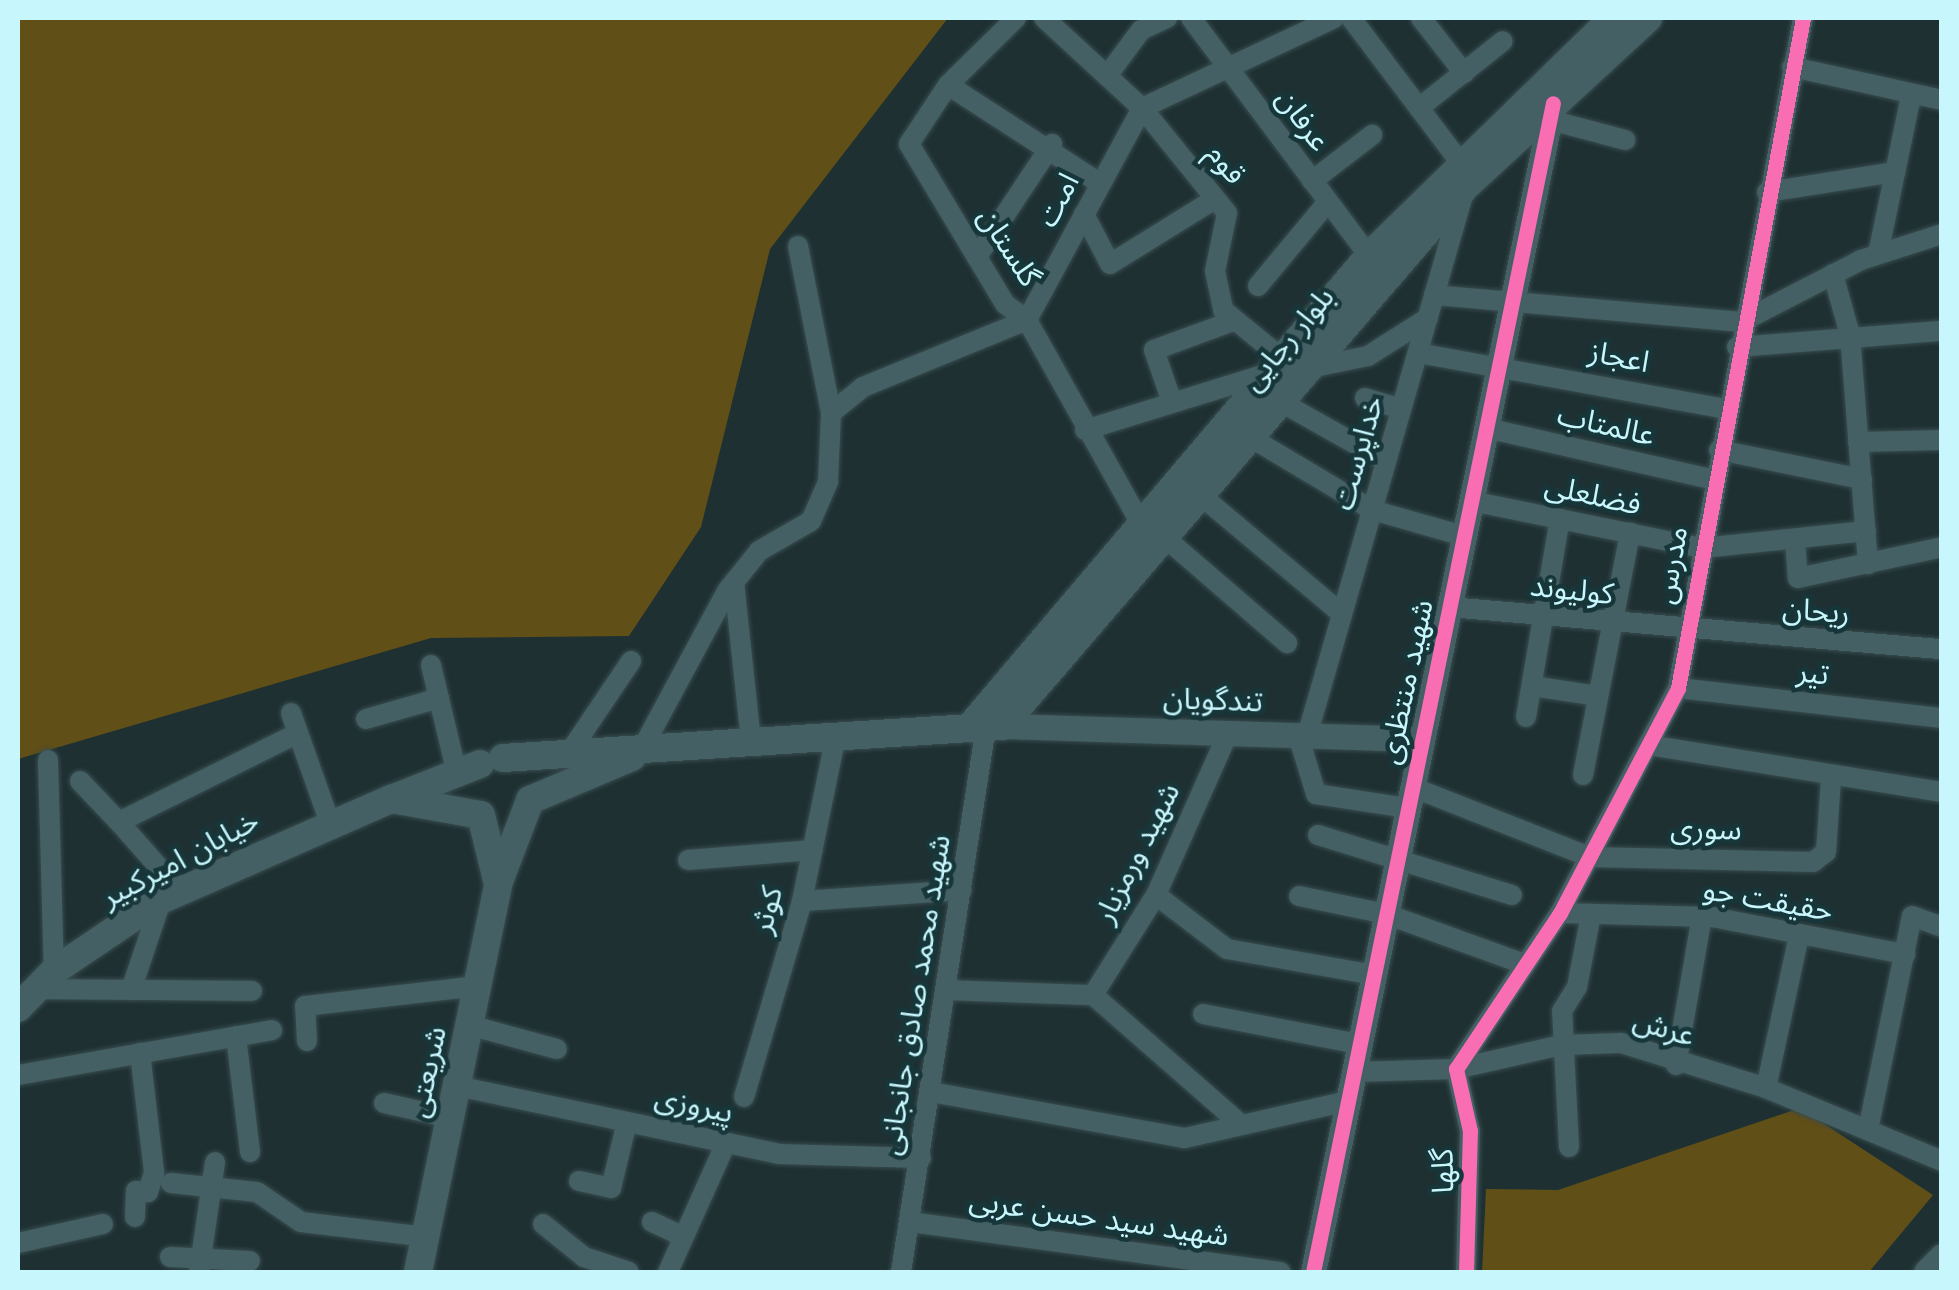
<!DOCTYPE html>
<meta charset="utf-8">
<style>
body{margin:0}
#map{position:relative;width:1959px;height:1290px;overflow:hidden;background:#1e3032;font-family:"Fira Sans","Noto Sans Arabic",sans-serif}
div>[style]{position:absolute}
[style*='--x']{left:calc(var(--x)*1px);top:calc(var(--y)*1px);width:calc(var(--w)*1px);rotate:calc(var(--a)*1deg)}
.green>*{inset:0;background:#614f18}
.roads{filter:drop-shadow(0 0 2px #384c4e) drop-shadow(0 0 2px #384c4e)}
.minor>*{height:20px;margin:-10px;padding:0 10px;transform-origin:10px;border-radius:10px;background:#446064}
.tertiary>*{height:25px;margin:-12.5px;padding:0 12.5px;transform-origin:12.5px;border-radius:12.5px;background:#446064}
.secondary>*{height:28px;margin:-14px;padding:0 14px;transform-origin:14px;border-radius:14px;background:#446064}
.cycleway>*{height:15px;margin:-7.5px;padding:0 7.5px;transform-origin:7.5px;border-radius:7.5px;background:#f96db3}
span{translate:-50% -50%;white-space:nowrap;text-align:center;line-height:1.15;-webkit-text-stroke:9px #16363a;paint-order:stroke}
.street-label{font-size:30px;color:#c7f6fc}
.frame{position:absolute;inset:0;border:20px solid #c7f6fc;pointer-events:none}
</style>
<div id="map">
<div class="green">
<i style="clip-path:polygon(18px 18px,948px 18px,770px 249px,701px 527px,629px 636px,431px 638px,18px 759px)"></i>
<i style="clip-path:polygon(1800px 1108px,1933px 1195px,1869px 1272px,1482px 1272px,1486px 1189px,1558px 1190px)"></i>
</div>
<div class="roads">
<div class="minor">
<i style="--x:1016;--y:18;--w:95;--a:135.4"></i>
<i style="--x:948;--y:85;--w:71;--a:123.5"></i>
<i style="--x:909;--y:144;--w:187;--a:59"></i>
<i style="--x:1005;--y:304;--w:27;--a:36"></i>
<i style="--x:1027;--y:320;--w:236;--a:60.8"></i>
<i style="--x:1044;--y:18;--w:133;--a:42.6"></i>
<i style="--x:1142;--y:108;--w:135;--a:51"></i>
<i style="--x:1227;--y:213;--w:59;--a:101.7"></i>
<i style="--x:1215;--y:271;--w:40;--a:78"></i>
<i style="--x:1223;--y:310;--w:77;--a:39.2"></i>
<i style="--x:1191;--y:18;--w:297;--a:53.2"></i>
<i style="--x:1351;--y:18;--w:179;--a:52.9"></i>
<i style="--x:1421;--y:18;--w:70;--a:52"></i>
<i style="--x:1792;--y:67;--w:154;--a:12.4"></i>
<i style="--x:1107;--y:76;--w:57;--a:-53.5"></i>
<i style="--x:1141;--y:30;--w:29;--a:-25"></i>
<i style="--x:948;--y:85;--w:182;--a:32.9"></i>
<i style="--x:1419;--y:108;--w:107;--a:-38.6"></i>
<i style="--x:1550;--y:120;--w:78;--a:14.9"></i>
<i style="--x:1312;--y:181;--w:76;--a:-37.5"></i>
<i style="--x:1767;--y:192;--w:130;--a:-8.9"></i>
<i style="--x:1084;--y:214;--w:56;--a:62.5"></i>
<i style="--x:1110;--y:264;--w:123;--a:-31.8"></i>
<i style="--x:798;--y:246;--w:170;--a:78.8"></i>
<i style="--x:1878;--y:254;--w:161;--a:-78.2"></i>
<i style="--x:977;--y:257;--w:136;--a:-56.4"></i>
<i style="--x:1833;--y:274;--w:63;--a:74.4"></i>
<i style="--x:1850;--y:335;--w:230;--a:85.5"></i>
<i style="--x:1258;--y:286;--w:108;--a:-50.3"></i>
<i style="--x:1434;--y:295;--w:308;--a:5"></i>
<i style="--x:1741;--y:322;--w:135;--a:-27.3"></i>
<i style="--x:1861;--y:260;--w:85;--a:-17.8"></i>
<i style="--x:1737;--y:347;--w:206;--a:-4.5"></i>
<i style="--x:1418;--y:353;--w:313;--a:10.3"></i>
<i style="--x:1305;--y:369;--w:64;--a:-11.7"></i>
<i style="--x:1368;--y:356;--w:71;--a:-32.3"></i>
<i style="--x:1365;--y:398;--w:38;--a:17"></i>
<i style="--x:1279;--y:401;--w:123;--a:29.3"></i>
<i style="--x:1172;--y:402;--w:55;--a:-109.1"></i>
<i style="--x:1154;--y:350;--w:81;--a:-20.2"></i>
<i style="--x:1486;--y:428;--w:234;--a:12.8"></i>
<i style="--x:1085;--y:430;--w:196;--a:-17.2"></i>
<i style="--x:1248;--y:436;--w:144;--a:30.8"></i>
<i style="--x:1372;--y:510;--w:96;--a:15.8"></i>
<i style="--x:1858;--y:442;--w:84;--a:-1.4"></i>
<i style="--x:1719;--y:450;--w:146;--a:11.5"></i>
<i style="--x:1199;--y:494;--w:187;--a:40"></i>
<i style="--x:1471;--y:501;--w:236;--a:11.5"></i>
<i style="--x:1702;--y:548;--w:165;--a:-5.9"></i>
<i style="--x:1163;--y:536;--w:164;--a:40.8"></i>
<i style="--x:1795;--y:539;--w:39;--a:86"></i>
<i style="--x:1798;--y:578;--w:147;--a:-12.1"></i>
<i style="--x:734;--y:582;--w:160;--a:83.9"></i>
<i style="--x:1449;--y:607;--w:495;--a:4.9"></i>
<i style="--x:431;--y:665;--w:112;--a:76.6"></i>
<i style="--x:1532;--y:686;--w:66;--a:8.7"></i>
<i style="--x:1678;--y:688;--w:266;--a:6.5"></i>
<i style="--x:291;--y:713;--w:117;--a:70.5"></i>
<i style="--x:1526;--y:717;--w:201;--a:-80.3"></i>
<i style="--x:366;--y:719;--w:76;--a:-16"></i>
<i style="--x:1298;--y:735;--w:62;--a:73"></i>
<i style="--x:1316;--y:794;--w:93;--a:8.7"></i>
<i style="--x:1307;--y:736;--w:563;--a:-73.91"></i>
<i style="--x:1648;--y:745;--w:298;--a:9.1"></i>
<i style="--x:643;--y:747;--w:177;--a:-61.7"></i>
<i style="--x:727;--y:591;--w:51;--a:-51.3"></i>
<i style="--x:759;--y:551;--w:60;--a:-30"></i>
<i style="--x:811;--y:521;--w:43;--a:-66.4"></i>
<i style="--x:828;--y:482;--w:69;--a:-87.5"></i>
<i style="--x:831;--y:413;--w:41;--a:-39.1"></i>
<i style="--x:863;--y:387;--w:177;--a:-22.2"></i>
<i style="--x:1027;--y:320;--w:241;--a:-61.5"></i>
<i style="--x:1142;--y:108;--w:212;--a:-25.1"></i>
<i style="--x:569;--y:753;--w:111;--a:-56"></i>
<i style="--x:48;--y:760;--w:211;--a:88.4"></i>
<i style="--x:1583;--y:775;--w:247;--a:-79"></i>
<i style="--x:80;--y:781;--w:57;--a:46.4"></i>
<i style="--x:119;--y:822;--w:200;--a:-26.4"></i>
<i style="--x:1412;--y:787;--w:191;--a:21.5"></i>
<i style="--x:1590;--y:857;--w:223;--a:1.3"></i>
<i style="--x:1813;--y:862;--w:16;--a:-38"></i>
<i style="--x:1826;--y:852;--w:74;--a:-86.1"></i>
<i style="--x:119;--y:822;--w:91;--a:48.6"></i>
<i style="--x:1318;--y:835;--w:203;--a:17.2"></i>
<i style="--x:688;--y:860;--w:125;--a:-4.6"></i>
<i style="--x:1156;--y:895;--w:89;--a:37.3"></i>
<i style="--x:1227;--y:949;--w:149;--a:10"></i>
<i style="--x:1299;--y:896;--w:89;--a:11.7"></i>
<i style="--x:1386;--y:914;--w:144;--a:19.9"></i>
<i style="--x:802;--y:901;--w:160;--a:-3.9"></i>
<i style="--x:1560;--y:913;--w:152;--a:1.5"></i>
<i style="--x:1712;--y:917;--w:197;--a:10.9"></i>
<i style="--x:37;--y:989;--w:215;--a:0.5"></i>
<i style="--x:131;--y:990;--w:97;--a:-71.4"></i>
<i style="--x:947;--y:990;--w:146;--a:2"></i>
<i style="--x:1093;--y:995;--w:194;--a:41.2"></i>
<i style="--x:1093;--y:995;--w:118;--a:-57.8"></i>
<i style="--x:1156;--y:895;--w:177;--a:-66"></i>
<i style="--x:1203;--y:1014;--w:159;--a:10.9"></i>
<i style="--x:469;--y:1025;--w:91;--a:15.3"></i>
<i style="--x:236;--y:1036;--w:117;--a:83.1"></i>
<i style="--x:307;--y:1041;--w:35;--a:-93"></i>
<i style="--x:305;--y:1006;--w:173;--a:-6.6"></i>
<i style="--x:1676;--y:1065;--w:151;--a:-80.1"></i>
<i style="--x:1354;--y:1072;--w:102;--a:-1.7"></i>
<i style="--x:1456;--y:1069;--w:108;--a:-12.9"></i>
<i style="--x:1561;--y:1045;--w:60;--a:-1.9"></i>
<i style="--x:1621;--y:1043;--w:152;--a:17.2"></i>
<i style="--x:1766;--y:1088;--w:191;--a:22.5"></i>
<i style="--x:18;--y:1075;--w:258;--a:-10"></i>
<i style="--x:457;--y:1086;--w:329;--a:11.9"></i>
<i style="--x:779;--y:1154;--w:142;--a:1.6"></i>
<i style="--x:1766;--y:1088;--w:157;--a:-77.8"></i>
<i style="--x:931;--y:1092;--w:258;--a:10.3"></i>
<i style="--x:1185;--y:1138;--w:167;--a:-12.8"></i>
<i style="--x:744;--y:1097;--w:204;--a:-73.5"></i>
<i style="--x:802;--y:901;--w:168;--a:-78.4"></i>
<i style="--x:384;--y:1103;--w:68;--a:12.8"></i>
<i style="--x:1868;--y:1130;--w:218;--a:-78.4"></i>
<i style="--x:1912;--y:916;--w:32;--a:20"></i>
<i style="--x:1569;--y:1147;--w:136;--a:-92.9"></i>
<i style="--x:1562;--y:1011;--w:28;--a:-58"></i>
<i style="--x:1577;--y:987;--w:74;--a:-79.1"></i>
<i style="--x:579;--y:1181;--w:33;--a:12"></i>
<i style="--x:611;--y:1188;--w:68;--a:-76.4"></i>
<i style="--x:171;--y:1183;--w:86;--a:6"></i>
<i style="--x:257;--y:1192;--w:53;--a:34.3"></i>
<i style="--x:301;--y:1222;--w:126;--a:6.8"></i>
<i style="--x:135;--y:1217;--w:26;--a:-88"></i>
<i style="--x:136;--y:1191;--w:12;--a:5"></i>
<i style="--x:148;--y:1192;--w:21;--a:-73"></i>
<i style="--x:154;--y:1172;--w:120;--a:-96.7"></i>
<i style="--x:652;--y:1222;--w:35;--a:25"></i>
<i style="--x:910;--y:1222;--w:374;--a:7.7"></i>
<i style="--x:543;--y:1224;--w:53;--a:38.8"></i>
<i style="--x:584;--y:1257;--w:47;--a:18.4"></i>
<i style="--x:18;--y:1243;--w:87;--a:-12.6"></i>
<i style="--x:170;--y:1257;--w:80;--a:2.9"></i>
<i style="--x:199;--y:1272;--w:111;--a:-81.7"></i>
<i style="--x:668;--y:1272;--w:141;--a:-65.8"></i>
<i style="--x:901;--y:1272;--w:552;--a:-81.14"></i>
<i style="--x:1466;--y:1272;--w:141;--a:-88.4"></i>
<i style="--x:1470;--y:1131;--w:64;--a:-102.7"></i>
<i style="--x:1456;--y:1069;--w:187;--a:-56.3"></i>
<i style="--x:1560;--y:913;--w:254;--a:-62.3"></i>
<i style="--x:1678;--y:688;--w:682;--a:-79.43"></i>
</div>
<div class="tertiary">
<i style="--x:1002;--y:726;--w:420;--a:1.8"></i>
<i style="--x:1313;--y:1272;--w:1193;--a:-78.4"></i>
<i style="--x:1926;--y:1272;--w:23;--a:-45"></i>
</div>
<div class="secondary">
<i style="--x:969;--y:728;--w:619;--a:-49.72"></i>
<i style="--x:1369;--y:256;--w:341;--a:-44.3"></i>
<i style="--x:503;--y:758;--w:500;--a:-3.67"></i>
<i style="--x:1002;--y:726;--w:711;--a:-49.34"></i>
<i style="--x:1465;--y:187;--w:249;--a:-42.7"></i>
<i style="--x:480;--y:764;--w:96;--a:158.5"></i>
<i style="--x:391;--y:799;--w:91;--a:10.1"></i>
<i style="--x:481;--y:815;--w:71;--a:76.2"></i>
<i style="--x:498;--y:884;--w:90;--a:-69.1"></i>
<i style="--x:530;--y:800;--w:111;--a:-22.9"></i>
<i style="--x:18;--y:1008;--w:52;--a:-45.8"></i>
<i style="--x:54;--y:971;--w:123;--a:-34.1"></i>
<i style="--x:156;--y:902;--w:257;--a:-23.7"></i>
<i style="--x:418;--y:1272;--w:396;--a:-78.3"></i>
</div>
</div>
<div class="cycleway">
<i style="--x:1313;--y:1272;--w:1193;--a:-78.4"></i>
<i style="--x:1466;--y:1272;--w:141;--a:-88.4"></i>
<i style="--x:1470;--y:1131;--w:64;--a:-102.7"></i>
<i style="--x:1456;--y:1069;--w:187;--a:-56.3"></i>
<i style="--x:1560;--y:913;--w:254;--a:-62.3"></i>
<i style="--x:1678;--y:688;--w:682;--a:-79.43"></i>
</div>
<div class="street-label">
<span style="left:1303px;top:120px;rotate:54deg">عرفان</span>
<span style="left:1226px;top:164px;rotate:51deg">قوم</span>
<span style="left:1058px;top:200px;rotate:-62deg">امت</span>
<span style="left:1009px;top:247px;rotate:57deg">گلستان</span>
<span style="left:1288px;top:339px;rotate:-50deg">بلوار رجایی</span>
<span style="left:1619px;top:357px;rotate:11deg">اعجاز</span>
<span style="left:1606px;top:425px;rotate:13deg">عالمتاب</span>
<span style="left:1358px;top:453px;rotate:-74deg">خداپرست</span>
<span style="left:1593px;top:495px;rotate:12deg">فضلعلی</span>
<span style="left:1671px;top:565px;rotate:-80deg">مدرس</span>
<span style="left:1572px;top:590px;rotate:6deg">کولیوند</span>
<span style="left:1816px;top:611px;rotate:4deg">ریحان</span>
<span style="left:1813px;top:673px;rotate:7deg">تیر</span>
<span style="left:1406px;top:682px;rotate:-78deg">شهید منتظری</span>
<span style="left:1213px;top:700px;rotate:2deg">تندگویان</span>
<span style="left:1706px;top:829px;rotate:1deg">سوری</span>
<span style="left:1137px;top:853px;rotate:-63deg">شهید ورمزیار</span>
<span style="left:180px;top:859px;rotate:-28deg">خیابان امیرکبیر</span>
<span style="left:1768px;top:900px;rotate:10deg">حقیقت جو</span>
<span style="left:767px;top:910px;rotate:-75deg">کوثر</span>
<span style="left:915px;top:995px;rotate:-81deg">شهید محمد صادق جانجانی</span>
<span style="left:1664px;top:1028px;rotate:17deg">عرش</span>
<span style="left:427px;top:1072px;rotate:-78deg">شریعتی</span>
<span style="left:694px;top:1105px;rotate:12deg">پیروزی</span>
<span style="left:1443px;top:1171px;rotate:-91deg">گلها</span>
<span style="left:1099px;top:1218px;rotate:8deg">شهید سید حسن عربی</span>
</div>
<div class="frame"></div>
</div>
